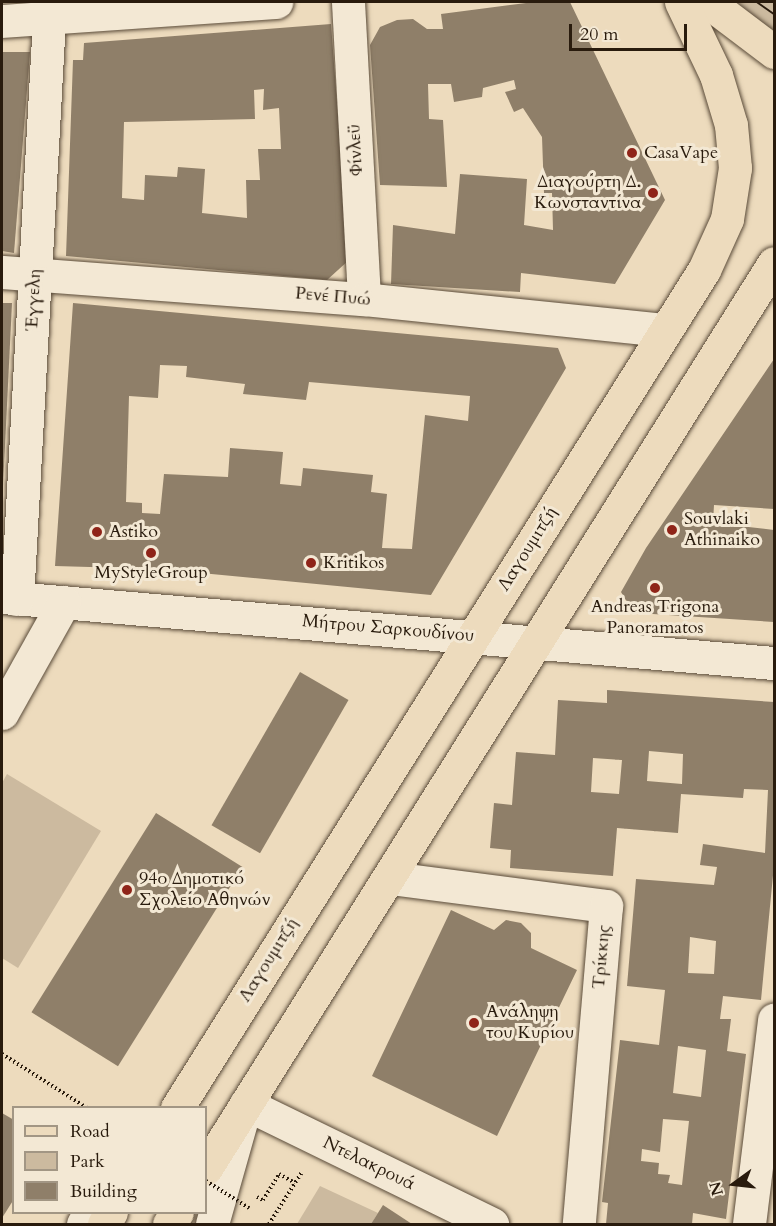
<!DOCTYPE html>
<meta charset="utf-8">
<style>
body{margin:0}
#map{position:relative;width:776px;height:1226px;overflow:hidden;background:#eddbbd;font-family:Cardo,serif}
div>[style]{position:absolute}
[style*='--x']{left:calc(var(--x)*1px);top:calc(var(--y)*1px);width:calc(var(--w)*1px);rotate:calc(var(--a)*1deg)}
.green>*{inset:0;background:#ccba9f}
.building>*{inset:0;background:#8f7f69;transform-origin:0 0}
.path>*{height:4px;margin-top:-2px;transform-origin:0;background:repeating-linear-gradient(90deg,#291b0d 0 1.5px,transparent 0 4.5px)}
.roads{filter:drop-shadow(0 0 2px #5a4b39) drop-shadow(0 0 2px #5a4b39)}
.minor>*{height:33px;margin:-16.5px;padding:0 16.5px;transform-origin:16.5px;border-radius:16.5px;background:#f3e8d4}
.major>*{height:33px;margin:-16.5px;padding:0 16.5px;transform-origin:16.5px;border-radius:16.5px;background:#eddbbd}
.tram>*{height:1.5px;margin:-0.75px;padding:0 0.75px;transform-origin:0.75px;border-radius:0.75px;background:#291b0d}
.path-bridge>*{height:4px;margin-top:-2px;transform-origin:0;background:repeating-linear-gradient(90deg,#291b0d 0 1.5px,transparent 0 4.5px)}
.dots>*{width:16px;height:16px;translate:-50% -50%;box-sizing:border-box;border:3px solid #f3e8d4;border-radius:50%}
span{translate:-50% -50%;white-space:nowrap;text-align:center;line-height:1.15;-webkit-text-stroke:6px #f3e8d4;paint-order:stroke}
.street-label{font-size:18px;color:#291b0d}
.poi-label{font-size:18px;color:#291b0d}
.left{translate:0 -50%;text-align:left}
.right{translate:-100% -50%;text-align:right}
.frame{position:absolute;inset:0;border:3px solid #291b0d;pointer-events:none}
.legend{position:absolute;left:12px;top:1106px;width:195px;height:108px;box-sizing:border-box;background:#f3e8d4;border:2px solid #a29684;margin:0;padding:8px 10px;list-style:none;font-size:18px;color:#291b0d}
.legend li{display:flex;align-items:center;gap:12px;height:30px}
.legend b{width:30px;border:2px solid #a29684}
.north{position:absolute;left:704px;top:1154px;width:60px;height:60px;-webkit-text-stroke:4px #f3e8d4;paint-order:stroke;rotate:255deg;font-size:16px;font-weight:700;line-height:24px;text-align:center;color:#291b0d}
.north::after{content:'';display:block;margin:auto;width:21px;height:27px;background:#291b0d;clip-path:polygon(50% 0,100% 100%,50% 72%,0 100%)}
.scale{position:absolute;left:569px;top:24px;width:118px;height:27px;box-sizing:border-box;border:3px solid #291b0d;border-top:0;padding-left:8px;font-size:18px;line-height:21px;white-space:nowrap;color:#291b0d;-webkit-text-stroke:4px #f3e8d4;paint-order:stroke}
</style>
<div id="map">
<div class="green">
<i style="clip-path:polygon(735px 2px,774px 2px,774px 33px,756px 19px)"></i>
<i style="clip-path:polygon(7px 774px,101px 831px,18px 968px,2px 958px,2px 783px)"></i>
<i style="clip-path:polygon(320px 1186px,378px 1213px,371px 1224px,297px 1224px)"></i>
</div>
<div class="building">
<i style="clip-path:polygon(534px 2px,570px 2px,665px 200px,615px 284px,521px 273px,520px 292px,391px 284px,393px 225px,455px 234px,460px 174px,527px 179px,524px 225px,553px 230px,552px 193px,544px 193px,542px 137px,523px 108px,514px 112px,505px 92px,516px 89px,514px 80px,483px 88px,482px 97px,454px 102px,451px 84px,428px 84px,429px 119px,443px 120px,447px 187px,380px 185px,370px 45px,380px 27px,397px 20px,413px 19px,427px 29px,443px 29px,441px 14px)"></i>
<i style="clip-path:polygon(evenodd,331px 24px,349px 260px,327px 280px,66px 256px,73px 60px,83px 60px,84px 43px,331px 24px,264px 89px,263px 110px,279px 108px,281px 149px,258px 149px,260px 180px,246px 180px,247px 218px,202px 213px,205px 169px,178px 167px,177px 177px,145px 175px,144px 200px,122px 198px,124px 122px,255px 119px,254px 90px,264px 89px)"></i>
<i style="clip-path:polygon(2px 52px,30px 52px,14px 253px,2px 251px)"></i>
<i style="clip-path:polygon(2px 303px,12px 303px,3px 486px,2px 486px)"></i>
<i style="clip-path:polygon(evenodd,73px 303px,558px 348px,566px 368px,431px 595px,159px 569px,55px 566px,73px 303px,160px 365px,187px 366px,186px 377px,245px 384px,243px 394px,306px 400px,309px 382px,470px 396px,468px 421px,425px 415px,412px 549px,382px 548px,387px 494px,371px 492px,373px 475px,303px 468px,301px 486px,280px 484px,283px 452px,230px 448px,228px 477px,164px 474px,160px 514px,142px 513px,142px 503px,126px 502px,129px 396px,158px 398px,160px 365px)"></i>
<i style="clip-path:polygon(774px 359px,774px 509px,714px 505px,713px 523px,774px 530px,774px 622px,653px 614px,630px 607px,621px 592px,646px 548px)"></i>
<i style="left:300px;top:672px;width:56px;height:177px;rotate:30deg"></i>
<i style="clip-path:polygon(evenodd,607px 690px,774px 702px,774px 865px,761px 1000px,723px 996px,720px 1019px,731px 1019px,727px 1051px,746px 1054px,726px 1219px,693px 1213px,692px 1224px,606px 1224px,608px 1203px,602px 1202px,620px 1040px,659px 1045px,665px 990px,627px 986px,636px 879px,714px 885px,717px 867px,700px 865px,703px 844px,765px 853px,768px 790px,744px 789px,743px 798px,681px 794px,678px 833px,617px 828px,613px 876px,510px 868px,511px 850px,490px 848px,494px 803px,512px 805px,516px 752px,555px 755px,558px 700px,607px 703px,607px 690px,649px 751px,683px 754px,682px 784px,647px 781px,649px 751px,607px 690px,593px 758px,622px 760px,619px 794px,591px 792px,593px 758px,607px 690px,690px 937px,716px 941px,714px 974px,688px 973px,690px 937px,607px 690px,678px 1046px,706px 1050px,701px 1097px,673px 1093px,678px 1046px,607px 690px,663px 1119px,689px 1121px,682px 1185px,668px 1183px,670px 1175px,658px 1174px,659px 1163px,641px 1161px,642px 1149px,660px 1152px,663px 1119px)"></i>
<i style="left:156px;top:813px;width:102px;height:235px;rotate:32deg"></i>
<i style="clip-path:polygon(451px 910px,494px 930px,506px 920px,521px 923px,531px 933px,531px 948px,577px 970px,497px 1136px,372px 1076px)"></i>
<i style="clip-path:polygon(2px 1113px,14px 1120px,14px 1199px,2px 1218px)"></i>
<i style="clip-path:polygon(383px 1205px,412px 1224px,371px 1224px)"></i>
</div>
<div class="path">
<i style="--x:2;--y:1054;--w:101;--a:32.4"></i>
<i style="--x:257;--y:1197;--w:7;--a:27"></i>
<i style="--x:263;--y:1200;--w:31;--a:-58"></i>
<i style="--x:279;--y:1174;--w:18;--a:29"></i>
<i style="--x:269;--y:1224;--w:62;--a:-57.6"></i>
</div>
<div class="roads">
<div class="minor">
<i style="--x:348;--y:2;--w:297;--a:86.9"></i>
<i style="--x:2;--y:21;--w:275;--a:-4"></i>
<i style="--x:2;--y:272;--w:363;--a:4.3"></i>
<i style="--x:364;--y:299;--w:302;--a:5.9"></i>
<i style="--x:2;--y:597;--w:775;--a:4.89"></i>
<i style="--x:17;--y:599;--w:598;--a:-86.84"></i>
<i style="--x:2;--y:713;--w:127;--a:-60.8"></i>
<i style="--x:391;--y:878;--w:217;--a:7.4"></i>
<i style="--x:606;--y:906;--w:319;--a:94.9"></i>
<i style="--x:83;--y:1224;--w:14;--a:-60"></i>
<i style="--x:212;--y:1224;--w:125;--a:-74.2"></i>
<i style="--x:246;--y:1104;--w:274;--a:26"></i>
<i style="--x:749;--y:1224;--w:206;--a:-83"></i>
</div>
<div class="major">
<i style="--x:708;--y:2;--w:83;--a:37.1"></i>
<i style="--x:177;--y:1108;--w:990;--a:-57.84"></i>
<i style="--x:704;--y:270;--w:56;--a:-65.7"></i>
<i style="--x:727;--y:219;--w:52;--a:-81.1"></i>
<i style="--x:735;--y:168;--w:43;--a:-95.3"></i>
<i style="--x:731;--y:125;--w:52;--a:-106.7"></i>
<i style="--x:716;--y:75;--w:81;--a:-115.6"></i>
<i style="--x:206;--y:1168;--w:1068;--a:-57.89"></i>
<i style="--x:104;--y:1224;--w:14;--a:-60"></i>
<i style="--x:169;--y:1224;--w:14;--a:-56"></i>
</div>
</div>
<div class="tram">
<i style="--x:757;--y:2;--w:21;--a:35"></i>
</div>
<div class="path-bridge">
<i style="--x:206;--y:1181;--w:51;--a:32.1"></i>
</div>
<div class="dots">
<i style="left:632px;top:153px;background:#8f2418"></i>
<i style="left:653px;top:193px;background:#8f2418"></i>
<i style="left:672px;top:530px;background:#8f2418"></i>
<i style="left:97px;top:532px;background:#8f2418"></i>
<i style="left:151px;top:553px;background:#8f2418"></i>
<i style="left:311px;top:563px;background:#8f2418"></i>
<i style="left:655px;top:588px;background:#8f2418"></i>
<i style="left:127px;top:890px;background:#8f2418"></i>
<i style="left:474px;top:1023px;background:#8f2418"></i>
</div>
<div class="street-label">
<span style="left:356px;top:150px;rotate:-93deg">Φίνλεϋ</span>
<span style="left:333px;top:297px;rotate:5deg">Ρενέ Πυώ</span>
<span style="left:34px;top:300px;rotate:-87deg">Έγγελη</span>
<span style="left:528px;top:549px;rotate:-58deg">Λαγουμιτζή</span>
<span style="left:388px;top:629px;rotate:5deg">Μήτρου Σαρκουδίνου</span>
<span style="left:602px;top:957px;rotate:-85deg">Τρίκκης</span>
<span style="left:269px;top:960px;rotate:-58deg">Λαγουμιτζή</span>
<span style="left:369px;top:1164px;rotate:26deg">Ντελακρουά</span>
</div>
<div class="poi-label">
<span class="left" style="left:644px;top:153px">CasaVape</span>
<span class="right" style="left:641px;top:193px">Διαγούρτη Δ.<br>Κωνσταντίνα</span>
<span class="left" style="left:684px;top:530px">Souvlaki<br>Athinaiko</span>
<span class="left" style="left:109px;top:532px">Astiko</span>
<span class="left" style="left:323px;top:563px">Kritikos</span>
<span style="left:151px;top:573px">MyStyleGroup</span>
<span style="left:655px;top:618px">Andreas Trigona<br>Panoramatos</span>
<span class="left" style="left:139px;top:890px">94ο Δημοτικό<br>Σχολείο Αθηνών</span>
<span class="left" style="left:486px;top:1023px">Ανάληψη<br>του Κυρίου</span>
</div>
<div class="frame"></div>
<ul class="legend">
<li><b style="height:8px;background:#eddbbd"></b>Road</li>
<li><b style="height:16px;background:#ccba9f"></b>Park</li>
<li><b style="height:16px;background:#8f7f69"></b>Building</li>
</ul>
<div class="north">N</div>
<div class="scale">20 m</div>
</div>
